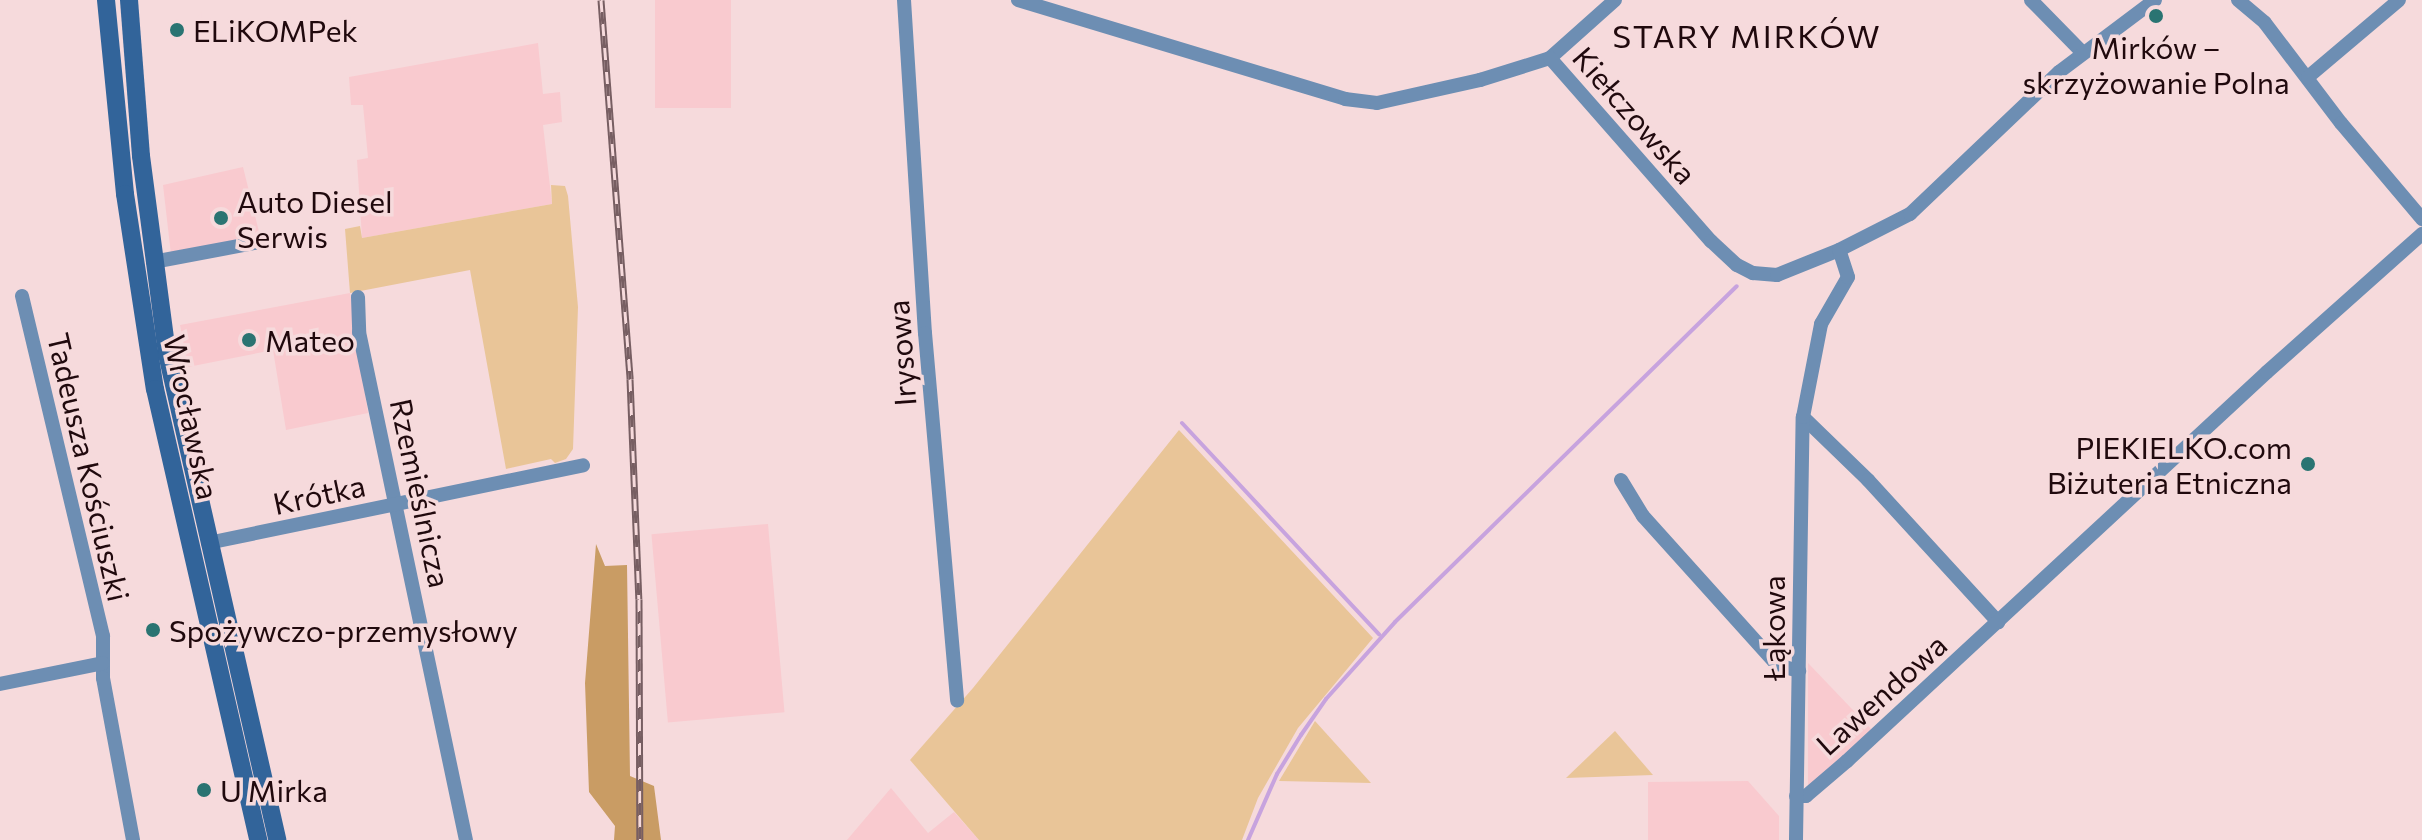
<!DOCTYPE html>
<meta charset="utf-8">
<style>
body{margin:0}
#map{position:relative;width:2422px;height:840px;overflow:hidden;background:#f6dadc;font-family:Commissioner,sans-serif}
div>[style]{position:absolute}
[style*='--x']{left:calc(var(--x)*1px);top:calc(var(--y)*1px);width:calc(var(--w)*1px);rotate:calc(var(--a)*1deg)}
.built>*{inset:0;background:#f9cacf;transform-origin:0 0}
.green>*{inset:0;background:#e9c598}
.forest>*{inset:0;background:#c99c64}
.stream>*{height:4px;margin:-2px;padding:0 2px;transform-origin:2px;border-radius:2px;background:#c7a3de}
.minor>*{height:14px;margin:-7px;padding:0 7px;transform-origin:7px;border-radius:7px;background:#6d8eb3}
.secondary>*{height:18px;margin:-9px;padding:0 9px;transform-origin:9px;border-radius:9px;background:#32649a}
.rail>*{height:7px;margin-top:-3.5px;transform-origin:0;background:repeating-linear-gradient(90deg,#f6dadc 0 12px,#775e62 0 24px);box-sizing:border-box;border-block:2px solid #775e62}
.dots>*{width:22px;height:22px;translate:-50% -50%;box-sizing:border-box;border:4px solid #f6dadc;border-radius:50%}
span{translate:-50% -50%;white-space:nowrap;text-align:center;line-height:1.15;-webkit-text-stroke:7px #f6dadc;paint-order:stroke}
.poi-label{font-size:30px;color:#20090d}
.left{translate:0 -50%;text-align:left}
.right{translate:-100% -50%;text-align:right}
.street-label{font-size:30px;color:#20090d}
.neighbourhood-label{font-size:32px;color:#20090d;letter-spacing:2px}
</style>
<div id="map">
<div class="built">
<i style="left:655px;top:0;width:76px;height:108px"></i>
<i style="clip-path:polygon(538px 43px,543px 94px,560px 92px,562px 122px,543px 125px,552px 204px,362px 238px,357px 160px,368px 158px,363px 105px,351px 105px,349px 77px)"></i>
<i style="clip-path:polygon(243px 167px,263px 248px,172px 263px,163px 185px)"></i>
<i style="clip-path:polygon(350px 293px,368px 413px,286px 430px,273px 350px,188px 367px,180px 325px)"></i>
<i style="left:768px;top:524px;width:189px;height:117px;rotate:85deg"></i>
<i style="clip-path:polygon(1808px 663px,1873px 731px,1808px 788px)"></i>
<i style="clip-path:polygon(1748px 781px,1779px 816px,1779px 840px,1648px 840px,1648px 782px)"></i>
<i style="clip-path:polygon(891px 788px,928px 833px,954px 812px,979px 840px,847px 840px)"></i>
</div>
<div class="green">
<i style="clip-path:polygon(551px 185px,565px 186px,568px 196px,578px 307px,573px 449px,566px 459px,555px 463px,551px 459px,506px 469px,470px 270px,350px 293px,345px 229px,360px 226px,362px 238px,552px 204px)"></i>
<i style="clip-path:polygon(1179px 430px,1373px 638px,1298px 728px,1258px 798px,1242px 840px,979px 840px,910px 760px,973px 688px)"></i>
<i style="clip-path:polygon(1315px 721px,1371px 783px,1279px 781px)"></i>
<i style="clip-path:polygon(1615px 731px,1653px 775px,1566px 778px)"></i>
</div>
<div class="forest">
<i style="clip-path:polygon(596px 544px,605px 566px,627px 565px,630px 776px,654px 786px,661px 840px,614px 840px,615px 826px,589px 792px,585px 683px)"></i>
</div>
<div class="stream">
<i style="--x:1182;--y:423;--w:289;--a:47"></i>
<i style="--x:1248;--y:840;--w:72;--a:-66.3"></i>
<i style="--x:1277;--y:774;--w:46;--a:-58.4"></i>
<i style="--x:1301;--y:735;--w:44;--a:-55.2"></i>
<i style="--x:1326;--y:699;--w:103;--a:-48.1"></i>
<i style="--x:1395;--y:622;--w:479;--a:-44.5"></i>
</div>
<div class="minor">
<i style="--x:904;--y:0;--w:334;--a:86.4"></i>
<i style="--x:925;--y:333;--w:369;--a:85"></i>
<i style="--x:1018;--y:0;--w:342;--a:16.8"></i>
<i style="--x:1345;--y:99;--w:32;--a:7"></i>
<i style="--x:1377;--y:103;--w:106;--a:-12.6"></i>
<i style="--x:1480;--y:80;--w:73;--a:-17.4"></i>
<i style="--x:1550;--y:58;--w:87;--a:-41.7"></i>
<i style="--x:2031;--y:0;--w:73;--a:45.6"></i>
<i style="--x:2238;--y:0;--w:35;--a:40"></i>
<i style="--x:2265;--y:23;--w:126;--a:52.8"></i>
<i style="--x:2341;--y:123;--w:126;--a:49.8"></i>
<i style="--x:1550;--y:58;--w:244;--a:48.7"></i>
<i style="--x:1711;--y:241;--w:35;--a:43"></i>
<i style="--x:1737;--y:265;--w:18;--a:27"></i>
<i style="--x:1753;--y:273;--w:24;--a:5"></i>
<i style="--x:1777;--y:275;--w:67;--a:-22"></i>
<i style="--x:1839;--y:250;--w:80;--a:-26.9"></i>
<i style="--x:1910;--y:214;--w:206;--a:-43.6"></i>
<i style="--x:2059;--y:72;--w:120;--a:-36.9"></i>
<i style="--x:2308;--y:77;--w:119;--a:-40.2"></i>
<i style="--x:153;--y:262;--w:104;--a:-10.6"></i>
<i style="--x:22;--y:296;--w:350;--a:76.6"></i>
<i style="--x:103;--y:636;--w:42;--a:90"></i>
<i style="--x:103;--y:678;--w:165;--a:79.5"></i>
<i style="--x:358;--y:297;--w:35;--a:88"></i>
<i style="--x:359;--y:332;--w:519;--a:78.11"></i>
<i style="--x:1803;--y:417;--w:91;--a:44.1"></i>
<i style="--x:1868;--y:480;--w:193;--a:47.5"></i>
<i style="--x:1621;--y:480;--w:42;--a:58.6"></i>
<i style="--x:1643;--y:516;--w:200;--a:48"></i>
<i style="--x:1777;--y:665;--w:23;--a:15"></i>
<i style="--x:208;--y:543;--w:383;--a:-11.7"></i>
<i style="--x:0;--y:684;--w:105;--a:-11.5"></i>
<i style="--x:1796;--y:796;--w:10;--a:0"></i>
<i style="--x:1806;--y:796;--w:54;--a:-40.5"></i>
<i style="--x:1847;--y:761;--w:572;--a:-42.81"></i>
<i style="--x:2267;--y:372;--w:208;--a:-41.7"></i>
<i style="--x:1796;--y:840;--w:423;--a:-89.1"></i>
<i style="--x:1803;--y:417;--w:95;--a:-79"></i>
<i style="--x:1821;--y:324;--w:54;--a:-60.1"></i>
<i style="--x:1848;--y:277;--w:28;--a:-108"></i>
</div>
<div class="secondary">
<i style="--x:106;--y:0;--w:195;--a:84.4"></i>
<i style="--x:125;--y:194;--w:197;--a:81.3"></i>
<i style="--x:155;--y:389;--w:463;--a:77.1"></i>
<i style="--x:129;--y:0;--w:156;--a:85.6"></i>
<i style="--x:141;--y:156;--w:200;--a:82.5"></i>
<i style="--x:167;--y:354;--w:498;--a:77.2"></i>
</div>
<div class="rail">
<i style="--x:601;--y:0;--w:380;--a:85.6"></i>
<i style="--x:630;--y:379;--w:220;--a:87.7"></i>
<i style="--x:639;--y:599;--w:241;--a:89.8"></i>
</div>
<div class="dots">
<i style="left:2156px;top:16px;background:#2a7472"></i>
<i style="left:177px;top:30px;background:#2a7472"></i>
<i style="left:221px;top:218px;background:#2a7472"></i>
<i style="left:249px;top:340px;background:#2a7472"></i>
<i style="left:2308px;top:464px;background:#2a7472"></i>
<i style="left:153px;top:630px;background:#2a7472"></i>
<i style="left:204px;top:790px;background:#2a7472"></i>
</div>
<div class="poi-label">
<span class="left" style="left:193px;top:30px">ELiKOMPek</span>
<span style="left:2156px;top:64px">Mirków –<br>skrzyżowanie Polna</span>
<span class="left" style="left:237px;top:218px">Auto Diesel<br>Serwis</span>
<span class="left" style="left:265px;top:340px">Mateo</span>
<span class="right" style="left:2292px;top:464px">PIEKIELKO.com<br>Biżuteria Etniczna</span>
<span class="left" style="left:169px;top:630px">Spożywczo-przemysłowy</span>
<span class="left" style="left:220px;top:790px">U Mirka</span>
</div>
<div class="street-label">
<span style="left:1635px;top:115px;rotate:49deg">Kiełczowska</span>
<span style="left:901px;top:353px;rotate:-94deg">Irysowa</span>
<span style="left:192px;top:417px;rotate:78deg">Wrocławska</span>
<span style="left:89px;top:467px;rotate:77deg">Tadeusza Kościuszki</span>
<span style="left:421px;top:493px;rotate:78deg">Rzemieślnicza</span>
<span style="left:319px;top:494px;rotate:-12deg">Krótka</span>
<span style="left:1773px;top:628px;rotate:-90deg">Łąkowa</span>
<span style="left:1881px;top:694px;rotate:-42deg">Lawendowa</span>
</div>
<div class="neighbourhood-label">
<span style="left:1747px;top:35px">STARY MIRKÓW</span>
</div>
</div>
